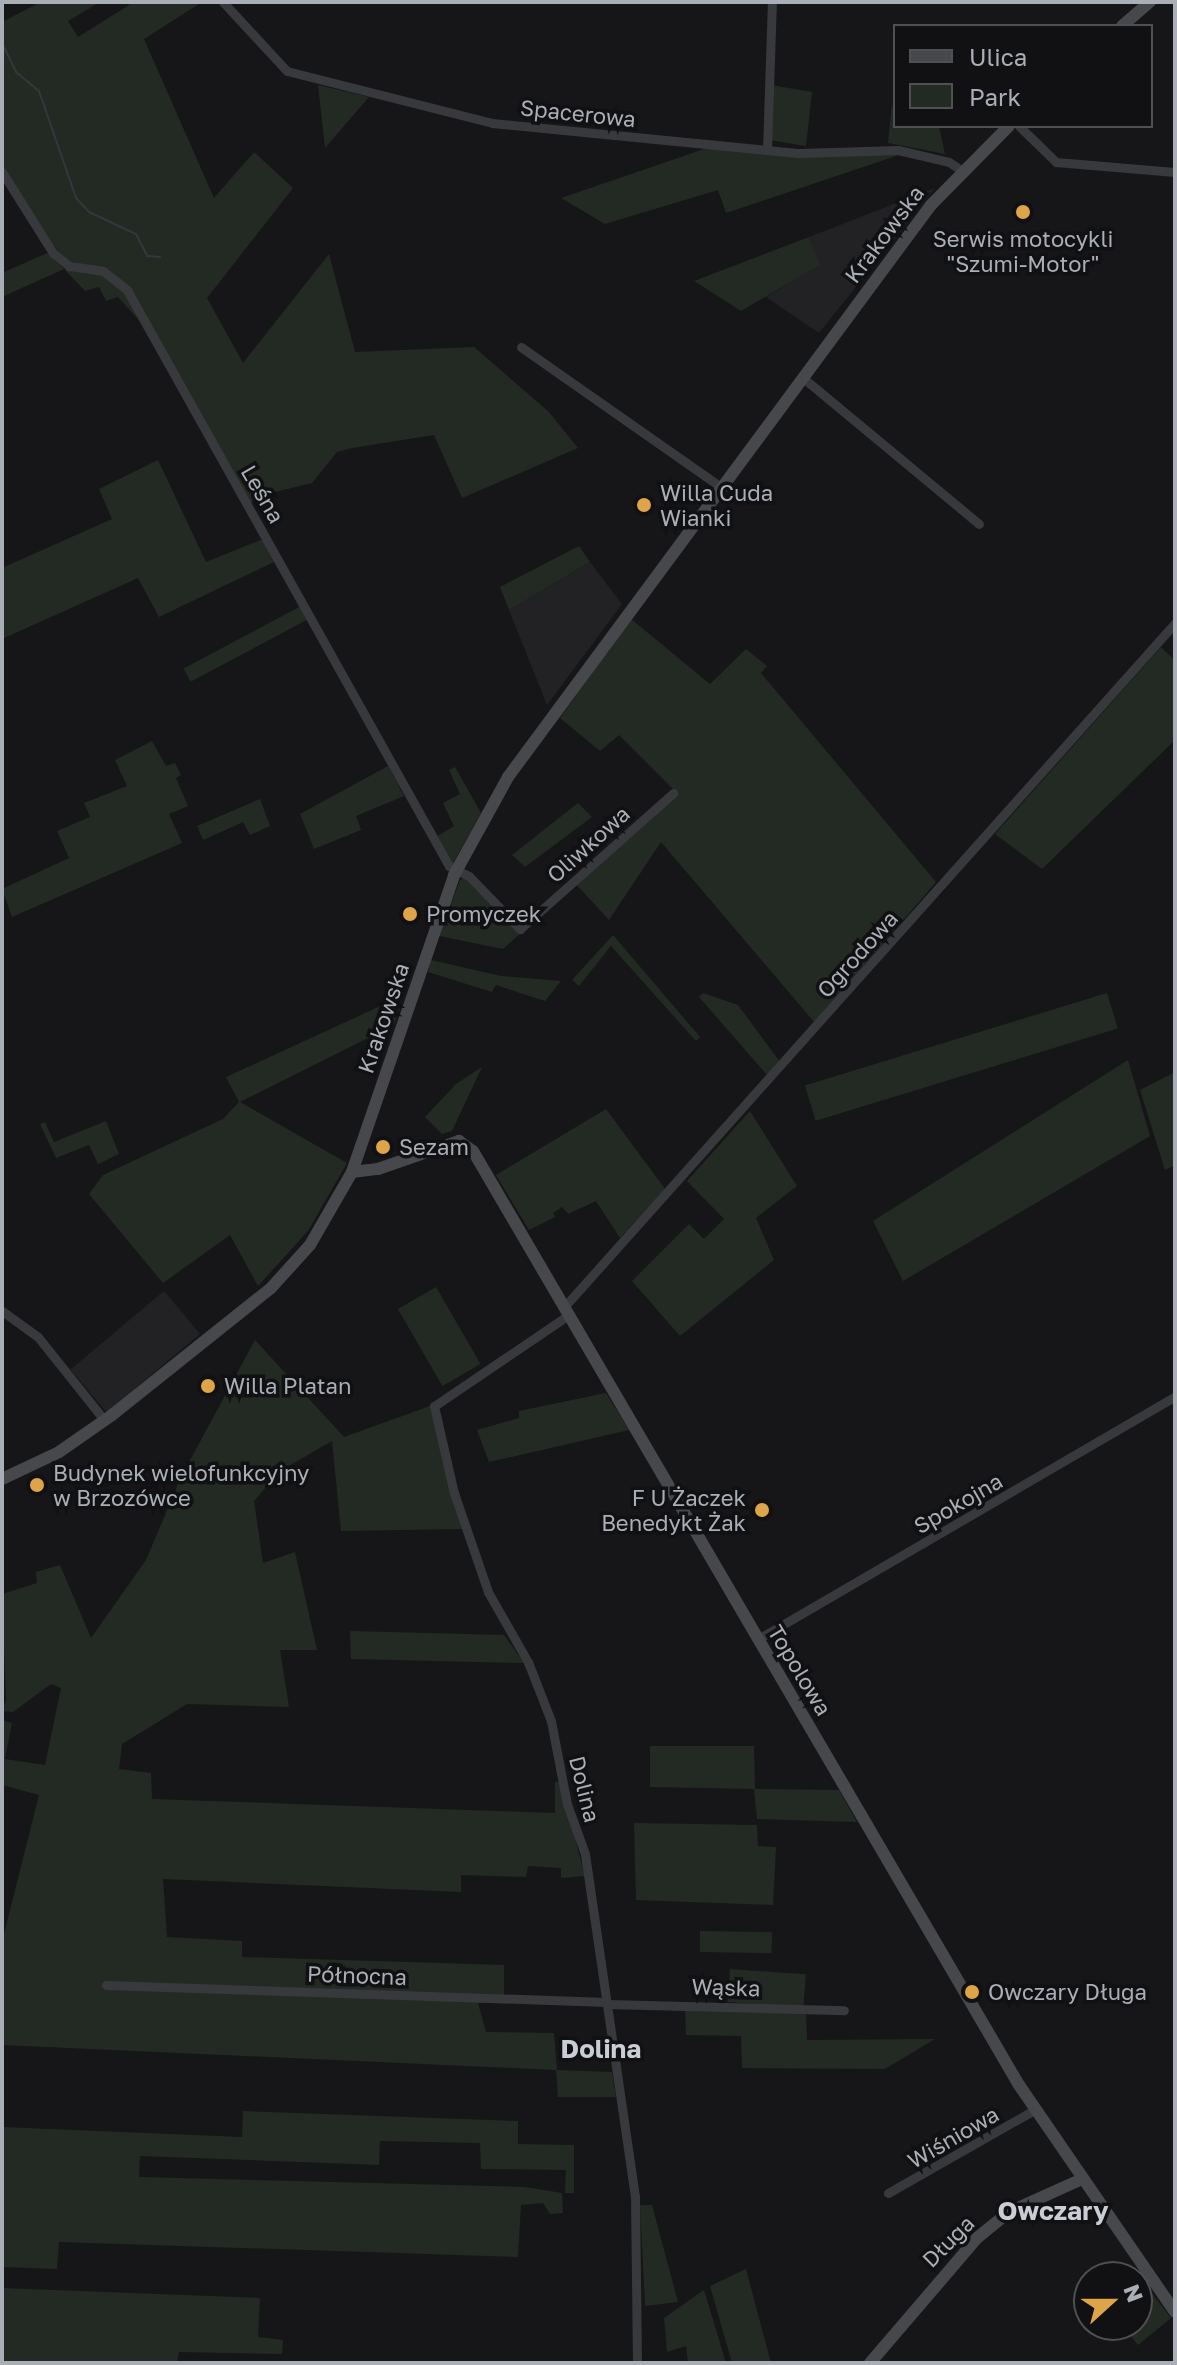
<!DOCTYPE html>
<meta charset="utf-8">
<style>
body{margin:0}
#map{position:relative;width:1177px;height:2365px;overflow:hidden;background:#161618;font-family:"Golos Text",sans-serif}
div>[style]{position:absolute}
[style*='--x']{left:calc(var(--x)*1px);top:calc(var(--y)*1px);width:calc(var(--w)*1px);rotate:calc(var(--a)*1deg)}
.built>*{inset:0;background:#222225;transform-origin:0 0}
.green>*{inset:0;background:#232a23;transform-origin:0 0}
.stream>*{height:2px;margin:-1px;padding:0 1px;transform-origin:1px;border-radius:1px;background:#31393f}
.street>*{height:9px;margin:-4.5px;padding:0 4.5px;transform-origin:4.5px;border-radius:4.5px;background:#38393c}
.secondary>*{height:12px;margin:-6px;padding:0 6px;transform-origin:6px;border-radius:6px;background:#46484c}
.dots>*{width:22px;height:22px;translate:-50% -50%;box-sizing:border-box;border:4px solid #111113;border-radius:50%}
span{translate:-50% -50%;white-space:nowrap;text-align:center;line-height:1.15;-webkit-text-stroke:7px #111113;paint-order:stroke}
.street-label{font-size:22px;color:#aaaeb6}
.poi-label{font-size:22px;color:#aaaeb6}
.left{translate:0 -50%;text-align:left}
.right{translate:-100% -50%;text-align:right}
.quarter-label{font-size:26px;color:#cacdd3;font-weight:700}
.frame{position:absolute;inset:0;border:4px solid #aaaeb6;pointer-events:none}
.legend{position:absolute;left:893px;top:24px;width:260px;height:104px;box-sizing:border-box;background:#111113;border:2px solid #4e5054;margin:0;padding:10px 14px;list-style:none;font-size:24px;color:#aaaeb6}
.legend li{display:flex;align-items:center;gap:16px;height:40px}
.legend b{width:40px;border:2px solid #4e5054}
.north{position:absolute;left:1073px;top:2261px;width:80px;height:80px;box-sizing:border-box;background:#111113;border:2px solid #4e5054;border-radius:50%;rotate:69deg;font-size:22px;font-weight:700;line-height:32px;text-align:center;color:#aaaeb6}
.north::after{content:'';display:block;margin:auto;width:28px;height:36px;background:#dea448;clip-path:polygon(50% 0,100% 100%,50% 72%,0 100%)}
</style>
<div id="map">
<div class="built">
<i style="clip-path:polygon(935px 188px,819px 333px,766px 297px,819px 265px,809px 237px)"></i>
<i style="clip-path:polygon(590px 562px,622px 604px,547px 705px,509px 610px)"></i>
<i style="left:164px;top:1291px;width:56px;height:122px;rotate:50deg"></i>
</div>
<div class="green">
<i style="clip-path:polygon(41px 2px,100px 2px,68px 21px,78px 37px,134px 2px,202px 2px,144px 39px,214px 198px,254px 152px,293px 188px,207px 298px,243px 363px,329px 254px,355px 352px,474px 347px,548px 411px,578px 448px,462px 498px,434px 435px,352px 448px,337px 452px,312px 483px,254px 497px,251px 506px,127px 287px,103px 268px,71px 264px,57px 250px,2px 166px,2px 22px)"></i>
<i style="clip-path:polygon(318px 85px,369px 97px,325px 148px)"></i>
<i style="clip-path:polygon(771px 85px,812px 92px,806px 146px,769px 140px)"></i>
<i style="clip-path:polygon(892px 103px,895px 126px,939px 126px,945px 154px,888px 143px)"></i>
<i style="clip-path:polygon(710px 147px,905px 153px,726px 213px,718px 190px,605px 224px,561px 198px)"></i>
<i style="clip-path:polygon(809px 237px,820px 265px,741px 311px,694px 281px)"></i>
<i style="clip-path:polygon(47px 253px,64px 269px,101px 273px,126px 293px,146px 328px,118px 297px,106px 301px,99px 287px,85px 291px,64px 269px,2px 297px,2px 273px)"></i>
<i style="clip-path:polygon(158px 460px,206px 562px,263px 539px,274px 562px,159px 617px,138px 578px,2px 639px,2px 568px,112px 519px,99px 489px)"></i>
<i style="clip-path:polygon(579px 546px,590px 562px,509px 610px,500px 587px)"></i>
<i style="left:301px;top:606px;width:15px;height:133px;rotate:62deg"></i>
<i style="clip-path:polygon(631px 619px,710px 684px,746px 649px,767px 666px,761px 673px,936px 882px,815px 1023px,661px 842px,609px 920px,575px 883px,677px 793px,619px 735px,600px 751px,560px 718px)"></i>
<i style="clip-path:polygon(1161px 647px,1175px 661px,1175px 740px,1042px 869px,995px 834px)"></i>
<i style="clip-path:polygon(152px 741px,166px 766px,175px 763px,181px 775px,176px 778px,188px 806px,169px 814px,182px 843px,12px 917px,2px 889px,69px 858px,57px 831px,90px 817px,84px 803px,127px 786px,115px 760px)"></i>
<i style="clip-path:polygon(388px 766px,404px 796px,356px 816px,361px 830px,314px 849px,300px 814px)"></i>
<i style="clip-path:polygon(455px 767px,481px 813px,452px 865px,436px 837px,454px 826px,443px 803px,460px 794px,449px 770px)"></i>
<i style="clip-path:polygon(260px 799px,270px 826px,250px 835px,243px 822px,203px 840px,197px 826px)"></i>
<i style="clip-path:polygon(578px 803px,592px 817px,525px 867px,512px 855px)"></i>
<i style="clip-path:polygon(465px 877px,522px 932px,503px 949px,439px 936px,460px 880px)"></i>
<i style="clip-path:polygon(613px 935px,700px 1037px,696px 1041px,611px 946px,579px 986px,572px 980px)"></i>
<i style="clip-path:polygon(431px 960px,501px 976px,561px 981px,545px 1001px,496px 985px,492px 992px,428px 972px)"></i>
<i style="clip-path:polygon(703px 993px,738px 1005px,780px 1062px,768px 1076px,699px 997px)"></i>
<i style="left:1107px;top:993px;width:37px;height:316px;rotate:73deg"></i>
<i style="clip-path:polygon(387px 1003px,399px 1008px,394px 1025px,240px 1102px,347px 1163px,308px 1231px,258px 1286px,230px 1235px,163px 1283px,89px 1194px,103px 1175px,223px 1119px,239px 1102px,226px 1077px)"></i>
<i style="clip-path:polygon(1128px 1060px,1150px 1136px,903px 1281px,873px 1221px)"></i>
<i style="clip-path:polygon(482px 1067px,452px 1131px,442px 1134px,425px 1117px,456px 1084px)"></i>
<i style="clip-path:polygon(1175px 1072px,1175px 1165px,1165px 1170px,1140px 1090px)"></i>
<i style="clip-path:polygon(606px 1109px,665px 1189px,620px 1238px,596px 1201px,568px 1214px,562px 1207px,553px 1213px,555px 1217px,529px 1230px,496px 1175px)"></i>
<i style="clip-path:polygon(750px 1111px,797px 1186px,756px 1218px,774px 1260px,680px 1336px,632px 1281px,689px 1224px,704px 1239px,724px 1219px,687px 1181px)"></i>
<i style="clip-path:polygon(106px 1121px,119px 1154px,98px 1164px,89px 1145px,56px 1158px,40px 1124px,45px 1122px,54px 1142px)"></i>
<i style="left:436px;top:1287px;width:89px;height:44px;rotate:60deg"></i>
<i style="clip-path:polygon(255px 1340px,344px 1437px,430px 1406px,462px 1529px,341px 1531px,332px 1441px,280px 1471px,254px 1501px,263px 1563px,295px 1552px,317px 1650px,280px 1650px,289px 1707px,187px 1704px,122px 1744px,119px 1769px,151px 1773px,152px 1799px,555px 1813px,555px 1782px,560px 1782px,585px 1876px,561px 1878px,561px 1868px,528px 1866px,526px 1877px,461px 1875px,461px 1892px,163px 1879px,167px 1937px,242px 1941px,242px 1957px,504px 1965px,504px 2003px,478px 2003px,486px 2032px,554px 2033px,557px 2070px,612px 2072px,616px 2097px,558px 2097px,556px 2070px,2px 2045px,2px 1942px,39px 1795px,2px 1785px,2px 1720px,12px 1723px,5px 1759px,45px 1765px,61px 1688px,51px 1684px,13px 1712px,2px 1711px,6px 1700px,2px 1594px,37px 1583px,36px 1572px,60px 1565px,91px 1638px,146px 1560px,182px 1475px)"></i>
<i style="clip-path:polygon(606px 1393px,629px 1430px,489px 1462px,477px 1430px,519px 1418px,519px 1411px)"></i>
<i style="clip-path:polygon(350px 1631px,504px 1635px,524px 1663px,351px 1659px)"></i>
<i style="clip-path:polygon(650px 1746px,754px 1746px,755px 1789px,839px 1790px,857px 1822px,757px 1819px,754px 1789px,650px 1787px)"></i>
<i style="clip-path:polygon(634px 1823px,757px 1825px,758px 1846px,776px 1847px,773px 1905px,636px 1900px)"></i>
<i style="left:700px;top:1931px;width:72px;height:21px;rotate:1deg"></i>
<i style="left:730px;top:1969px;width:76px;height:33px;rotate:4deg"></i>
<i style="clip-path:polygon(685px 2007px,806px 2011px,807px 2040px,935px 2039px,885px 2069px,742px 2068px,741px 2036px,686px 2035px)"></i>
<i style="clip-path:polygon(243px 2111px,518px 2121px,518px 2144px,574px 2145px,574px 2193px,565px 2193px,566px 2170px,481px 2169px,480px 2143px,380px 2141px,379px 2165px,140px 2156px,139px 2177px,525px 2187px,562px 2193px,563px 2213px,550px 2214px,543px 2203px,521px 2205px,518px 2257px,59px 2242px,57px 2269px,2px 2267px,2px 2127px,242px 2137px)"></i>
<i style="clip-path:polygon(640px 2205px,652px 2205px,678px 2302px,645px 2306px)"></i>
<i style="clip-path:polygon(746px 2269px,771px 2363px,732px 2363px,710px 2286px)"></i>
<i style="clip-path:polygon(1140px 2278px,1171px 2318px,1138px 2345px,1122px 2325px,1137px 2325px)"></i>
<i style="clip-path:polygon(2px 2288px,260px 2298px,258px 2337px,283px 2340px,282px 2354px,179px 2352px,177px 2363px,2px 2363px)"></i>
<i style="clip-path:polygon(704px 2290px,726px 2363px,688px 2363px,686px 2346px,667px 2352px,664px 2318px)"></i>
</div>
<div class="stream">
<i style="--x:2;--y:43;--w:32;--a:64"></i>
<i style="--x:16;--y:72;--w:30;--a:40"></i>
<i style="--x:39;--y:91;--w:113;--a:70.9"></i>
<i style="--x:76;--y:198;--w:19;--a:47"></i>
<i style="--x:89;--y:212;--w:52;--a:25.1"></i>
<i style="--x:136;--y:234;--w:25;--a:63"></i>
<i style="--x:147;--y:256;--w:13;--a:4"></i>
</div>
<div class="street">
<i style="--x:223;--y:2;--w:94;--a:47.2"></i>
<i style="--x:287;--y:71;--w:211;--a:14.2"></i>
<i style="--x:492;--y:123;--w:309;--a:5.6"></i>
<i style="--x:800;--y:153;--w:98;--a:-1.8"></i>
<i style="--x:898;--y:150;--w:52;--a:13.2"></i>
<i style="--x:949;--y:162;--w:14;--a:34"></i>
<i style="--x:1019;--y:126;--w:52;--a:44.2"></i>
<i style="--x:1056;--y:162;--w:119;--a:4.8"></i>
<i style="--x:767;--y:150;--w:148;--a:-88.1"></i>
<i style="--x:2;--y:172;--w:96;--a:57.8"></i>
<i style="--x:53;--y:253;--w:21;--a:39"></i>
<i style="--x:69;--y:266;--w:34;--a:8"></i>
<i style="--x:103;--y:271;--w:31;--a:38"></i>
<i style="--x:127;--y:290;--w:660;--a:60.79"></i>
<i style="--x:449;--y:866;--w:22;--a:27"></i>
<i style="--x:469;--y:876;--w:74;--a:46.1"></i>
<i style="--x:520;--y:929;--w:205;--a:-41.6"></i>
<i style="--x:521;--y:347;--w:244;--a:35"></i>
<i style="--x:802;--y:377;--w:230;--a:39.7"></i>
<i style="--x:565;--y:1306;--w:916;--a:-48.23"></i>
<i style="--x:2;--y:1311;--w:44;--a:35.8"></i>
<i style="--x:38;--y:1337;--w:107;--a:51.4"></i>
<i style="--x:570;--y:1314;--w:164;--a:145.9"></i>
<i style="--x:434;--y:1406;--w:89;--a:77.1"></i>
<i style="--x:454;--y:1493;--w:105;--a:71"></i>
<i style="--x:488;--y:1592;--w:81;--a:60.3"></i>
<i style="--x:528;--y:1662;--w:63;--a:68.7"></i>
<i style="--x:551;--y:1721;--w:85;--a:79.1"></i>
<i style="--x:567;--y:1804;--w:53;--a:70.2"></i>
<i style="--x:585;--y:1854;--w:347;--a:81.7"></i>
<i style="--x:635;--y:2197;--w:166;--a:89.3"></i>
<i style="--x:758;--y:1639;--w:483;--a:-30.2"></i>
<i style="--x:106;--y:1985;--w:501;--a:1.94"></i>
<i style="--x:607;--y:2004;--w:237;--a:1.5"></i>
<i style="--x:888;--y:2193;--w:168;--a:-29.6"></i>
</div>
<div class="secondary">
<i style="--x:1122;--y:26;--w:37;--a:-41"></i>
<i style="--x:352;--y:1172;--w:26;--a:-7"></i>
<i style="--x:378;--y:1169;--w:86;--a:-19.1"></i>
<i style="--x:459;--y:1141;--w:17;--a:36"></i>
<i style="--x:473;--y:1151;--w:1082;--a:59.69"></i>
<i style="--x:1019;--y:2085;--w:275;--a:55.5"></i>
<i style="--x:2;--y:1479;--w:63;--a:-25.3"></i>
<i style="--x:59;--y:1452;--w:65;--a:-34.9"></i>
<i style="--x:112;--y:1415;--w:203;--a:-38.6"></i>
<i style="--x:271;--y:1288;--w:58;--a:-47.8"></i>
<i style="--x:310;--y:1245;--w:84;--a:-60.1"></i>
<i style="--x:352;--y:1172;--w:314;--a:-71"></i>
<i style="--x:454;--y:875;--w:112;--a:-61.1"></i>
<i style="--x:508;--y:777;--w:711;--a:-53.52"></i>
<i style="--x:931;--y:205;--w:111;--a:-45.4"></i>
<i style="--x:870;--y:2363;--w:165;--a:-49.4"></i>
<i style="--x:977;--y:2238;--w:41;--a:-39.1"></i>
<i style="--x:1009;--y:2212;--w:78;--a:-24.3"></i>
</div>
<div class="dots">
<i style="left:1023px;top:212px;background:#dea448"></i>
<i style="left:644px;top:505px;background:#dea448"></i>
<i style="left:410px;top:914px;background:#dea448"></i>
<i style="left:383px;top:1147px;background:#dea448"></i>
<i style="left:208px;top:1386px;background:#dea448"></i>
<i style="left:37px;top:1485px;background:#dea448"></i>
<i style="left:762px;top:1510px;background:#dea448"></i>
<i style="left:972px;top:1992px;background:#dea448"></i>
</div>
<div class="street-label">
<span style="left:578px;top:113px;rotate:6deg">Spacerowa</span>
<span style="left:884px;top:234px;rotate:-53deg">Krakowska</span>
<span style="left:263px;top:494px;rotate:60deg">Leśna</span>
<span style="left:588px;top:844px;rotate:-42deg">Oliwkowa</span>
<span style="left:857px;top:954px;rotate:-48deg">Ogrodowa</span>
<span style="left:383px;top:1018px;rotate:-71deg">Krakowska</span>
<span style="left:958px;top:1503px;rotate:-30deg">Spokojna</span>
<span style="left:800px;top:1670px;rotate:59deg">Topolowa</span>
<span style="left:585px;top:1789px;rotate:76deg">Dolina</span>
<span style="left:357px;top:1975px;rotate:2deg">Północna</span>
<span style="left:726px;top:1987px;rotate:2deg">Wąska</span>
<span style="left:953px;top:2137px;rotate:-30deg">Wiśniowa</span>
<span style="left:948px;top:2241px;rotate:-45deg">Długa</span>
</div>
<div class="poi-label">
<span style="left:1023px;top:251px">Serwis motocykli<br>"Szumi-Motor"</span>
<span class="left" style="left:660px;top:505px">Willa Cuda<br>Wianki</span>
<span class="left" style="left:426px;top:914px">Promyczek</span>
<span class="left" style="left:399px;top:1147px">Sezam</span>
<span class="left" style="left:224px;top:1386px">Willa Platan</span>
<span class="left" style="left:53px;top:1485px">Budynek wielofunkcyjny<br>w Brzozówce</span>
<span class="right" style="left:746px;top:1510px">F U Żaczek<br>Benedykt Żak</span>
<span class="left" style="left:988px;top:1992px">Owczary Długa</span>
</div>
<div class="quarter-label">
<span style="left:601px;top:2049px">Dolina</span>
<span style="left:1053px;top:2211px">Owczary</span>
</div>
<div class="frame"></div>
<ul class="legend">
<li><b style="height:10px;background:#46484c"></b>Ulica</li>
<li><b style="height:22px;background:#232a23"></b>Park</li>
</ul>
<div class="north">N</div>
</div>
